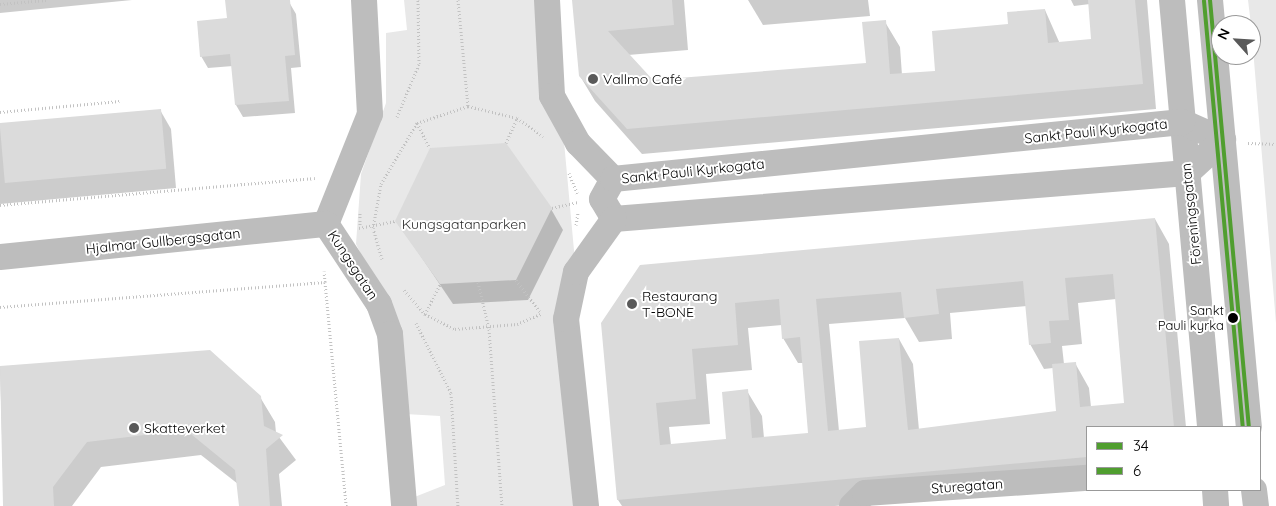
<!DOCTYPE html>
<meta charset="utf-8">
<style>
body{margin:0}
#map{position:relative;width:1276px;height:506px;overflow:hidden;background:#fff;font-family:Quicksand,sans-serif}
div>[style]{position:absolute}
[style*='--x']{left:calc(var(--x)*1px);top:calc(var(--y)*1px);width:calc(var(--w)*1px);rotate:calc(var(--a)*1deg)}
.green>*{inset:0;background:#e8e8e8}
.shadow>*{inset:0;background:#0003}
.building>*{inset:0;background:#dbdbdb;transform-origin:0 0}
.path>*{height:3px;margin-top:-1.5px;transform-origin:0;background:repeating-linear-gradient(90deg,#c2c2c2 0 1px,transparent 0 3.5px)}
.minor>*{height:26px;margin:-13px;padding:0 13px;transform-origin:13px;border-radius:13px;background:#bdbdbd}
.bus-1>*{height:4px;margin:-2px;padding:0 2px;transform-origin:2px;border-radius:2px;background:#509e2f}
.bus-2>*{height:4px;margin:-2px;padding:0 2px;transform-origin:2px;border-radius:2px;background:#509e2f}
.dots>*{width:14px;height:14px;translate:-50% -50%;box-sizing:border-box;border:2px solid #fff;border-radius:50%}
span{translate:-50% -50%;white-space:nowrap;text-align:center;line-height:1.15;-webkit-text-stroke:4px #fff;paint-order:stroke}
.bus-label{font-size:13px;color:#000}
.right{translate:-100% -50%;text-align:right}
.poi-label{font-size:14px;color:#000}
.left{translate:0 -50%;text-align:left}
.street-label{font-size:14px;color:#000}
.park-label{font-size:14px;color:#2c2c2c}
.legend{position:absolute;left:1086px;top:426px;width:175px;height:65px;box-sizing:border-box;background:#fff;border:1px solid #999;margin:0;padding:6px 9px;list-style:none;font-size:15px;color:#000}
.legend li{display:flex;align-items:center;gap:10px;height:25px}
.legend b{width:25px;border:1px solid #999}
.north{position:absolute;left:1211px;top:15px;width:50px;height:50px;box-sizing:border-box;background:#fff;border:1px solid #999;border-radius:50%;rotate:296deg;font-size:14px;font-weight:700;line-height:20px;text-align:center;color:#000}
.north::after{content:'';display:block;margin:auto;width:18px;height:22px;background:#595959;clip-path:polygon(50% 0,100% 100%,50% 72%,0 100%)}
</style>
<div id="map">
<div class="green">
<i style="clip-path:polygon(404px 0,551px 0,576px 272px,575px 506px,413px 506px,412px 498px,445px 485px,440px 416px,405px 414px,400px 336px,356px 244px,361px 174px,386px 103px,386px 33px,407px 30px)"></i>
<i style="clip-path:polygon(1248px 0,1276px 0,1276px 323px,1251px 25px)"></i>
</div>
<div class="shadow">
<i style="clip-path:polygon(0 0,132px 0,0 13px)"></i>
<i style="clip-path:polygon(226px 0,289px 2px,296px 14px,301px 67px,291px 68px,295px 113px,243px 117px,236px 105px,233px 66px,208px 68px,201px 56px,228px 19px)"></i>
<i style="clip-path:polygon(574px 0,684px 0,688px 50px,628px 55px,653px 82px,867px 65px,885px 22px,900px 47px,902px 75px,937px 72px,1010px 25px,1045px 10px,1060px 44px,1093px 41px,1090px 4px,1074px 6px,1071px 0,1147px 0,1156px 109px,642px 154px,595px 101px,580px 76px)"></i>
<i style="clip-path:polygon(868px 0,870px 16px,763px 25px,748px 0)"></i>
<i style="clip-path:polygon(160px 110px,171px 129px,176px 188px,0 204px,0 124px)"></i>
<i style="clip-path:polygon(551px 209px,563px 230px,528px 300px,453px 304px,397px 221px)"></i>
<i style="clip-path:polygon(evenodd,1155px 219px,1169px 244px,1186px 427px,1087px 427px,1087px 483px,835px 506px,622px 506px,618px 500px,640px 266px,1155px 219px,1116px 299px,1126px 404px,1091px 407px,1089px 388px,1075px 363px,1064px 364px,1062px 346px,1082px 344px,1078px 303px,1116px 299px,1155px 219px,1027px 306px,1030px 344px,1044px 369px,1053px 368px,1057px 412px,919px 430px,913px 364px,899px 339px,868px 428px,839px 431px,829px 324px,905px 318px,919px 342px,952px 339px,950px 313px,1027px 306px,1155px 219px,782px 325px,783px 338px,798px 363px,803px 363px,810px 434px,764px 438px,762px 416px,747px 391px,727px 440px,671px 445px,669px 427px,710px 424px,706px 374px,752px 370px,748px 328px,782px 325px)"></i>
<i style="clip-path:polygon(210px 351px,260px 397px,275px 422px,276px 433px,296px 460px,279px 474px,282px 506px,240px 506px,238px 484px,201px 455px,101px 467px,72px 506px,4px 506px,0 367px)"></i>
</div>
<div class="building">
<i style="clip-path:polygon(225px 0,290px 0,295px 55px,285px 56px,289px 101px,235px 105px,230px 54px,200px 57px,197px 21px,227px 18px)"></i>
<i style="clip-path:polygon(572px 0,672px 0,674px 25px,608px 31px,653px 80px,866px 63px,862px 22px,886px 20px,890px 74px,935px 71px,932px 31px,1008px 24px,1007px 12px,1045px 9px,1048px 43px,1091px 39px,1088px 0,1135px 0,1143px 84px,627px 129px,579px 76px)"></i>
<i style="left:161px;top:109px;width:60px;height:162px;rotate:85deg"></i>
<i style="clip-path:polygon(506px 143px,552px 208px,516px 280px,440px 284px,395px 221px,430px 148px)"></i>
<i style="clip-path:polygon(evenodd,1155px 218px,1174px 427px,1087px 427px,1087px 457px,617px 500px,601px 323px,640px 265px,1155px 218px,1113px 274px,1124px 403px,1080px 407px,1076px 362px,1052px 364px,1056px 411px,908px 430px,899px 338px,859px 341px,866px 427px,828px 431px,816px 299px,901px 292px,904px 318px,939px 314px,936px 289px,1023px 281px,1029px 345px,1051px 343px,1049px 321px,1069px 320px,1065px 278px,1113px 274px,1155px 218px,779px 299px,782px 339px,800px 337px,808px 433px,752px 438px,748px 389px,722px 392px,726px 439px,660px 445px,656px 403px,696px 399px,692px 349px,738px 345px,735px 303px,779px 299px)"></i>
<i style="clip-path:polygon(210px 350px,261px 396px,264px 426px,283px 435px,266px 449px,270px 506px,239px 506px,235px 470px,186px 430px,87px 442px,53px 487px,54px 506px,3px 506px,0 366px)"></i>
</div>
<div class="path">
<i style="--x:458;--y:0;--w:106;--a:84.6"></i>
<i style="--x:0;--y:4;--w:47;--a:-4.9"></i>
<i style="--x:0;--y:112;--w:120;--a:-5.3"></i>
<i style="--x:397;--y:117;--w:57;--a:-67.5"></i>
<i style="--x:419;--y:64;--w:64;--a:-90.9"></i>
<i style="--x:417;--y:123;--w:28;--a:63"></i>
<i style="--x:506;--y:143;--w:27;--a:-66"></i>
<i style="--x:1248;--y:143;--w:28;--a:2"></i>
<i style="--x:569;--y:173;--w:22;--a:68"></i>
<i style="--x:0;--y:205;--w:316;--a:-4.9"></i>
<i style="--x:552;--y:208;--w:26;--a:-13"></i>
<i style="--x:360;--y:213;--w:14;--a:90"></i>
<i style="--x:576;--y:225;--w:13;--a:-81"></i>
<i style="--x:359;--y:228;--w:37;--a:-11"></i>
<i style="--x:382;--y:259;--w:32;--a:-106"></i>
<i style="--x:373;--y:228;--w:45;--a:-79.7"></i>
<i style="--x:381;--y:184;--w:71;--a:-59.5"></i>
<i style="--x:417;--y:123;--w:54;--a:-18.4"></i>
<i style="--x:468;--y:106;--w:50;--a:13.8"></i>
<i style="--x:517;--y:118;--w:32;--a:35"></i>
<i style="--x:516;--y:280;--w:40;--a:53"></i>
<i style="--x:325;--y:282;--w:225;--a:84.6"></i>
<i style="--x:478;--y:282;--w:48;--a:76.8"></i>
<i style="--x:489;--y:329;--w:177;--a:85.8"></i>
<i style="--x:404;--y:290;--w:32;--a:49"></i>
<i style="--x:425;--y:314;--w:34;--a:27"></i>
<i style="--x:455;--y:329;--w:62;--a:-4.6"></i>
<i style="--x:517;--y:324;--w:26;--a:-23"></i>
<i style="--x:0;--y:307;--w:326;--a:-4.4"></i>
<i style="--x:325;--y:282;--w:11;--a:-95"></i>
<i style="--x:425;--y:314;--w:34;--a:-63"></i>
<i style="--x:416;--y:323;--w:78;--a:63.4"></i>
<i style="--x:451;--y:393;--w:113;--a:86.5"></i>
</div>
<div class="minor">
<i style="--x:364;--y:0;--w:114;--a:87"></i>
<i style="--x:370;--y:114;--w:118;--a:111.8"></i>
<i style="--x:326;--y:224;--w:96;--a:56.5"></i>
<i style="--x:379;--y:304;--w:32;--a:70"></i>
<i style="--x:390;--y:334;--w:173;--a:85.3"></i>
<i style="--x:547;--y:0;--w:96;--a:87"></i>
<i style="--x:552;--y:96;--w:54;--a:61"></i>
<i style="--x:578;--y:143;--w:50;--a:45.8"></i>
<i style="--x:1172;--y:0;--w:429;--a:84.9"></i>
<i style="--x:1210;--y:0;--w:429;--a:84.8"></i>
<i style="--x:1182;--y:122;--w:45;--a:23.7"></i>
<i style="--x:1223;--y:140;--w:49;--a:137.5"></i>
<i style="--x:1187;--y:173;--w:575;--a:175.41"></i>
<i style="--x:614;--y:219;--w:23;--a:-121"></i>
<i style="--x:602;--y:199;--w:23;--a:-61"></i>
<i style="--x:613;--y:179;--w:572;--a:-5.72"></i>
<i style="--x:0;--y:257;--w:328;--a:-5.8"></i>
<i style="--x:1215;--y:490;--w:16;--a:86"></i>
<i style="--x:1254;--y:490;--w:16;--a:83"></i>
<i style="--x:586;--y:506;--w:188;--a:-96.1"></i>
<i style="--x:566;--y:319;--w:48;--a:-78"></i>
<i style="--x:576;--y:272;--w:65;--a:-54.4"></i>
<i style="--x:852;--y:506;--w:18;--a:-45"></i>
<i style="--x:865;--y:493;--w:223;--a:-3.9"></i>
</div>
<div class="bus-1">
<i style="--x:1210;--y:0;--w:429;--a:84.8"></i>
</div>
<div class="bus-2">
<i style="--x:1204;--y:1;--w:428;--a:84.8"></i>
</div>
<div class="dots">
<i style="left:593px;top:79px;background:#595959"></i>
<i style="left:632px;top:304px;background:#595959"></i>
<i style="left:1233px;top:318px;background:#000"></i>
<i style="left:134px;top:428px;background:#595959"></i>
</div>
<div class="bus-label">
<span class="right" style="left:1224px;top:318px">Sankt<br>Pauli kyrka</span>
</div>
<div class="poi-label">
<span class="left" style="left:603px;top:79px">Vallmo Café</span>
<span class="left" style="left:642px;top:304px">Restaurang<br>T-BONE</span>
<span class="left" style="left:144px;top:428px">Skatteverket</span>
</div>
<div class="street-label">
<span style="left:1096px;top:131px;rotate:-6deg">Sankt Pauli Kyrkogata</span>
<span style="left:693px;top:171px;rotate:-6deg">Sankt Pauli Kyrkogata</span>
<span style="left:1191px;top:214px;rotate:-96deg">Föreningsgatan</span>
<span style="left:163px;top:241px;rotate:-6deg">Hjalmar Gullbergsgatan</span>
<span style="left:353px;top:265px;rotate:57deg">Kungsgatan</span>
<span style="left:967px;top:486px;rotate:-4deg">Sturegatan</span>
</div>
<div class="park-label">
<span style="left:464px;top:224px">Kungsgatanparken</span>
</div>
<ul class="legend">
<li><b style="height:6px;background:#509e2f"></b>34</li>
<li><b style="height:6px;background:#509e2f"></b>6</li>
</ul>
<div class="north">N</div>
</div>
